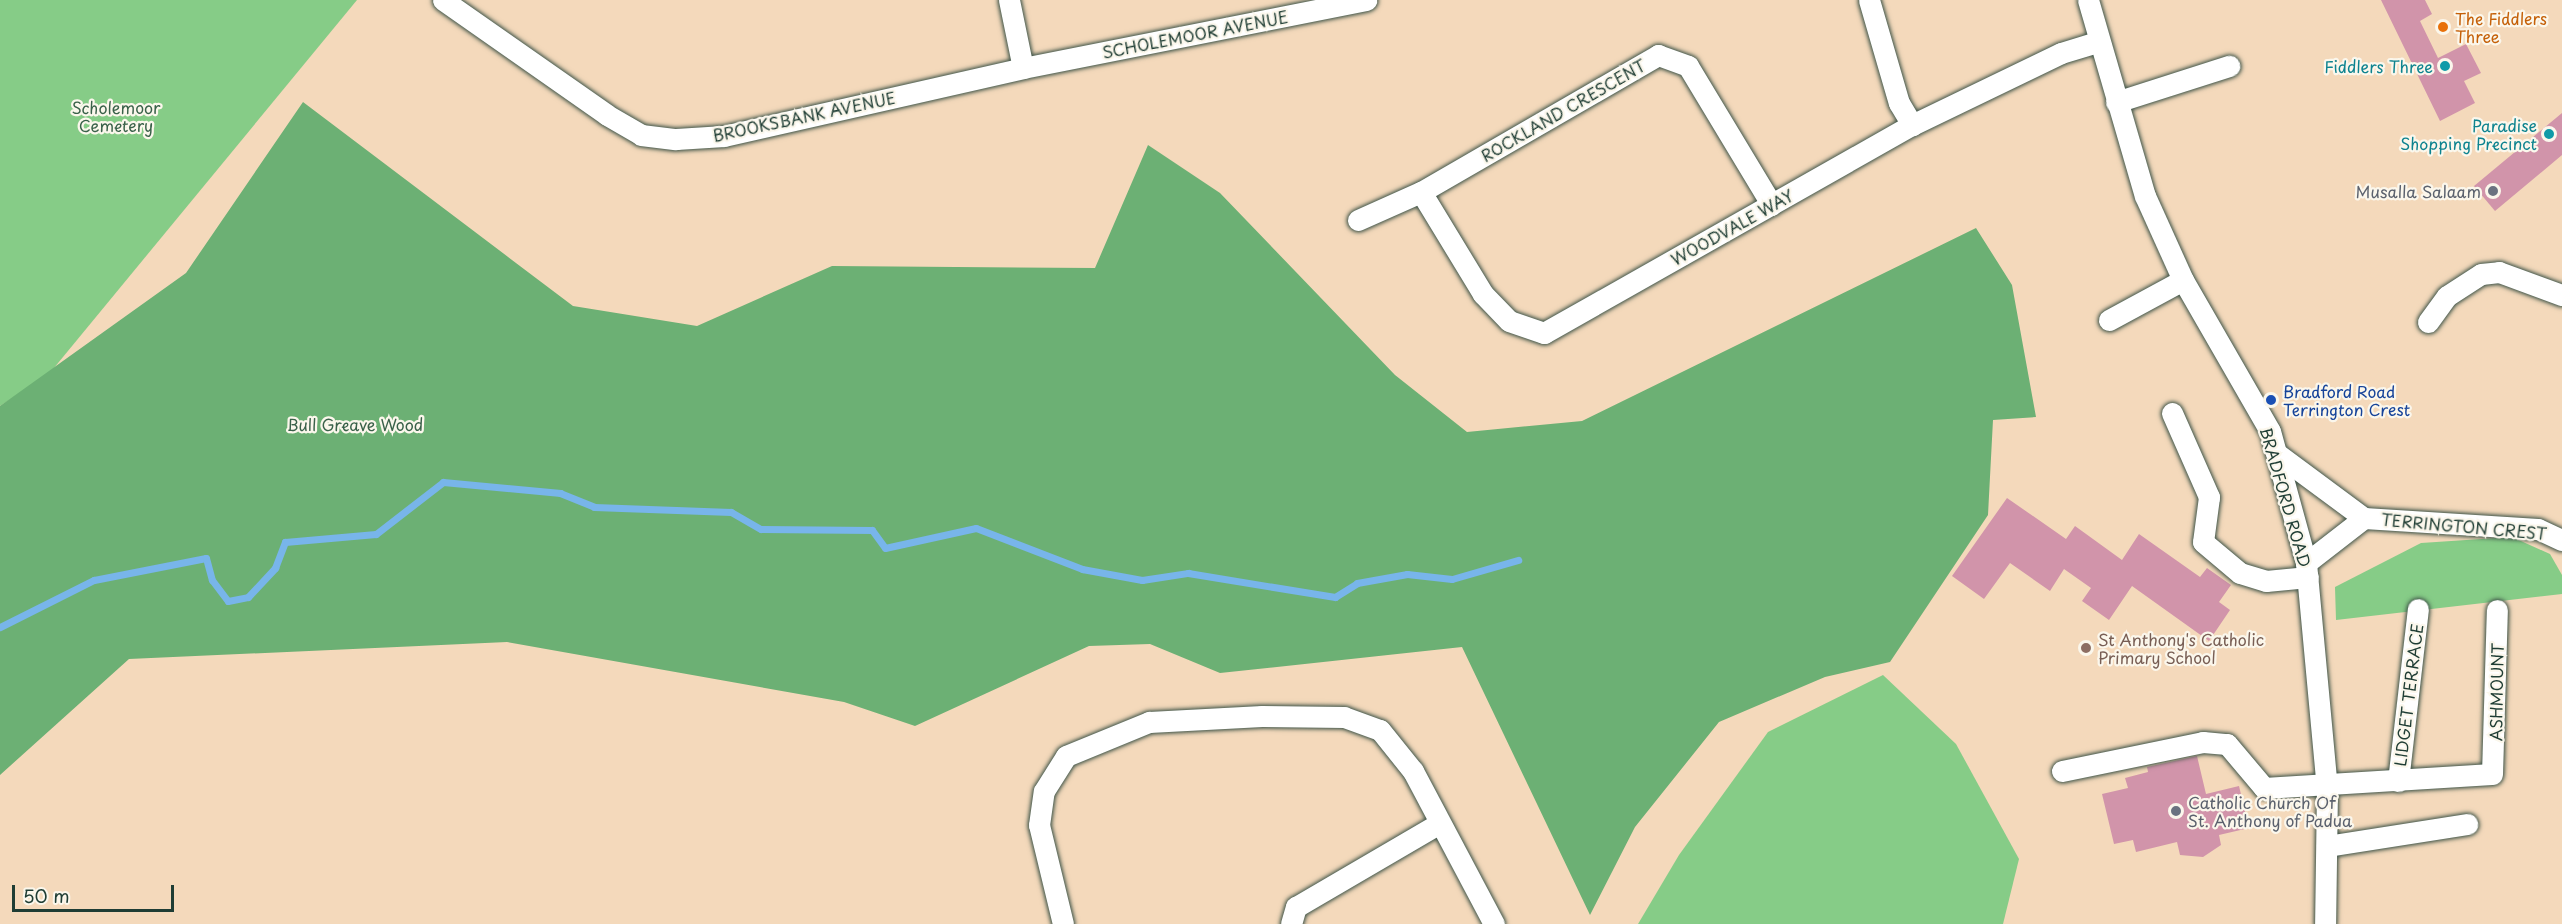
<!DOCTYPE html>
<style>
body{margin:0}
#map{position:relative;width:2562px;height:924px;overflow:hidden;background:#f4d9bb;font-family:"Playpen Sans",sans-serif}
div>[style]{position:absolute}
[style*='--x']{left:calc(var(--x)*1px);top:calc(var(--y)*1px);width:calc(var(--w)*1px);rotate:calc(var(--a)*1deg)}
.green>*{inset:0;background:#86cc87}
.forest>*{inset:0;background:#6cb074}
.stream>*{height:7px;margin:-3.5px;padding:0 3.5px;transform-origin:3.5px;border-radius:3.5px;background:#78b5ea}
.building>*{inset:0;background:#d194aa}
.roads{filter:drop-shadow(0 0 2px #3f5448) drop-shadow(0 0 2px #3f5448)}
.minor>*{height:21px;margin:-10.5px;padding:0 10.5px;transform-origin:10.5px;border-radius:10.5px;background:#fff}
.dots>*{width:16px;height:16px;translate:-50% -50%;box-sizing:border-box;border:3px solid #fbf7ec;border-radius:50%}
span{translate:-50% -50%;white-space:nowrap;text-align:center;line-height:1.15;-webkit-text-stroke:4.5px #fbf7ec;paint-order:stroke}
.food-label{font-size:16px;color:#c56008}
.left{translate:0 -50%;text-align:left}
.street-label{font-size:16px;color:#1f3d34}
.culture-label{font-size:16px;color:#0d838f}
.right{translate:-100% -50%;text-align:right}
.park-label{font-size:16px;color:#396149}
.worship-label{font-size:16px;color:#5b616d}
.transit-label{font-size:16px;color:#164399}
.education-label{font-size:16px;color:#785e54}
.scale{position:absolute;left:12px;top:885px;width:162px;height:27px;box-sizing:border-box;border:3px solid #1f3d34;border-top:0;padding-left:8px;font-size:18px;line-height:21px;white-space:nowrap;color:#1f3d34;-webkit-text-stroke:4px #fbf7ec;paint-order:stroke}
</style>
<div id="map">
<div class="green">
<i style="clip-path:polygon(0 0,357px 0,49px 374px,0 406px)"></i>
<i style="clip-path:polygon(2512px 537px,2550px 554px,2562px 575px,2562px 594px,2336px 620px,2335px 587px,2421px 543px)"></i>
<i style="clip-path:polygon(1883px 675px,1956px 744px,2019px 859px,2003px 924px,1638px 924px,1679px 855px,1768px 732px)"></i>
</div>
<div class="forest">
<i style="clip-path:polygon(303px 102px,573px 306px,697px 326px,832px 266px,1095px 268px,1148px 145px,1220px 193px,1395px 375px,1467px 432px,1582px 421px,1976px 228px,2012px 285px,2036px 417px,1993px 420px,1988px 515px,1890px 662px,1825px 677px,1719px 722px,1635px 827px,1590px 915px,1462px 647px,1220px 673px,1150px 644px,1089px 646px,915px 726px,844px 702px,507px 642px,129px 659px,0 775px,0 406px,186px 273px)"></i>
</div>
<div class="stream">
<i style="--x:0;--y:627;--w:105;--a:-26.6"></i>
<i style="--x:94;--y:580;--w:114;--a:-11.1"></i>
<i style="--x:206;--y:558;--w:23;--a:75"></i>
<i style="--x:212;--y:580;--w:26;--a:53"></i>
<i style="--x:228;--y:601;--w:20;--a:-11"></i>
<i style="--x:248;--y:597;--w:40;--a:-47"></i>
<i style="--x:275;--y:568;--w:28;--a:-69"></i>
<i style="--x:285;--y:542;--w:91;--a:-5"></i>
<i style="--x:376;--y:534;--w:85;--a:-37.8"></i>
<i style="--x:443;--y:482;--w:118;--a:5.4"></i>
<i style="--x:560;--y:493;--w:37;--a:22"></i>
<i style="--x:594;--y:507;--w:137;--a:2.1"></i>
<i style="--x:731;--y:512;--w:34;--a:30"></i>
<i style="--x:761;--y:529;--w:111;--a:0.5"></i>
<i style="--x:872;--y:530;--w:22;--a:54"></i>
<i style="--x:885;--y:548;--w:93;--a:-12.4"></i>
<i style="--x:976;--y:528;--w:114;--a:21.1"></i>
<i style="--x:1082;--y:569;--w:61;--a:10.4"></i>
<i style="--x:1142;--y:580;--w:47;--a:-8.7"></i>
<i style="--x:1188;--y:573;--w:149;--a:9.3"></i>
<i style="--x:1335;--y:597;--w:26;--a:-32"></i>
<i style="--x:1357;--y:583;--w:51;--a:-10.2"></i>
<i style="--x:1407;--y:574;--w:45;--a:6.3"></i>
<i style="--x:1452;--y:579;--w:69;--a:-16.1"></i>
</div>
<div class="building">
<i style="clip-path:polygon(2381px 0,2425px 0,2432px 14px,2420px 21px,2438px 58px,2466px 44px,2481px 73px,2464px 81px,2475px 103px,2440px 121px)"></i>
<i style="clip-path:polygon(2562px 113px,2562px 155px,2495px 211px,2474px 186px)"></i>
<i style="clip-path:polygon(2007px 498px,2066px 539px,2075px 526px,2122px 560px,2139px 534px,2200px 577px,2207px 568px,2231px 585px,2219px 602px,2230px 610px,2209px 641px,2132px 586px,2109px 620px,2082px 601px,2091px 588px,2064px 569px,2050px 591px,2010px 563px,1984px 599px,1952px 576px)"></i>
<i style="clip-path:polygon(2197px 756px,2206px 794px,2239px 786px,2249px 828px,2219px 835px,2221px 845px,2203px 857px,2180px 855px,2177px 842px,2136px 852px,2133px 840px,2114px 844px,2102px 794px,2128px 788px,2125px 778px,2148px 772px,2147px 767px)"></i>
</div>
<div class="roads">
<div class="minor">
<i style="--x:443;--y:0;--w:200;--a:35"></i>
<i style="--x:607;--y:115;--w:39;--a:30"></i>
<i style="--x:641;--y:135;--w:35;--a:7"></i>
<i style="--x:676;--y:139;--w:48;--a:-3.6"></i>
<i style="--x:724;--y:136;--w:307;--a:-12.8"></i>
<i style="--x:1023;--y:68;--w:350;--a:-11.2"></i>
<i style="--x:1009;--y:0;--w:69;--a:78.4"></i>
<i style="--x:1869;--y:0;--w:107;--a:73.8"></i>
<i style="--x:1899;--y:103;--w:26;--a:59"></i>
<i style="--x:2088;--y:0;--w:204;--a:73.8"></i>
<i style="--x:2145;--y:196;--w:92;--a:65.7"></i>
<i style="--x:2183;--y:280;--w:174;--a:60.1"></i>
<i style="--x:2270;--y:431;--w:137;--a:74.7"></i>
<i style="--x:2306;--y:563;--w:226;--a:84.7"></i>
<i style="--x:2327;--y:788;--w:136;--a:90.8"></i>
<i style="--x:2116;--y:102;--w:119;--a:-17.7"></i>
<i style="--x:1421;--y:192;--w:119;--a:58.7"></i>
<i style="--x:1483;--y:294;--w:37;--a:46"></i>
<i style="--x:1509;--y:321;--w:37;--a:19"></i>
<i style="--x:1544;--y:333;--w:423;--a:-29.5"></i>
<i style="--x:1912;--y:125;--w:165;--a:-25.8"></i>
<i style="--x:2061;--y:53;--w:39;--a:-17"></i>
<i style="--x:1358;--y:220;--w:69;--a:-24"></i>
<i style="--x:1421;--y:192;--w:274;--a:-30"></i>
<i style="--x:1658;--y:55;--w:32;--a:20"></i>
<i style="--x:1688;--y:66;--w:162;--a:58.9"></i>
<i style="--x:2109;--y:320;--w:84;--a:-28.4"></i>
<i style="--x:2428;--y:322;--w:32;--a:-54"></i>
<i style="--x:2447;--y:296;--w:40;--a:-32.9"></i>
<i style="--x:2481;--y:274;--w:18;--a:-6"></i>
<i style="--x:2499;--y:272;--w:67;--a:20.1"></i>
<i style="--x:2172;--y:413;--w:92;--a:66.2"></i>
<i style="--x:2209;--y:497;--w:45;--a:97.6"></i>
<i style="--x:2203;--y:542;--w:48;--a:40"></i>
<i style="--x:2240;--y:573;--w:27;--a:17"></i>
<i style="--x:2266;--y:581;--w:42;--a:-5.4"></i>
<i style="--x:2276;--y:453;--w:109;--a:36.5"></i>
<i style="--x:2364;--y:518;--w:73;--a:142.2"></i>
<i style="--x:2364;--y:518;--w:174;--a:3.6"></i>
<i style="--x:2538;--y:529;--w:26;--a:25"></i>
<i style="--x:2062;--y:771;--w:144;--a:-11.6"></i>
<i style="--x:2203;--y:742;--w:24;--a:5"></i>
<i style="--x:2227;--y:744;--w:57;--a:49.9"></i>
<i style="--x:2264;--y:788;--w:228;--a:-3.5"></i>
<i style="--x:2492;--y:774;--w:164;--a:-88.3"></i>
<i style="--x:2398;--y:781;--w:173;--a:-83.4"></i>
<i style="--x:2327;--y:846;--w:142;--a:-8.9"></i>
<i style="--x:1063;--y:924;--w:102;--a:-103.6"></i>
<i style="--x:1039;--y:825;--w:34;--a:-82"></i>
<i style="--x:1044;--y:791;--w:41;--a:-57.8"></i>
<i style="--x:1066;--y:756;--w:90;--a:-22.3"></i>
<i style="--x:1149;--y:722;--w:113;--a:-3"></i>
<i style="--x:1262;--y:716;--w:82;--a:0.7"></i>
<i style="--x:1344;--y:717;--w:38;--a:20"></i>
<i style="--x:1380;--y:730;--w:53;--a:51.2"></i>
<i style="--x:1413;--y:771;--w:173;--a:62.1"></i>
<i style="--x:1291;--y:924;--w:18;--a:-74"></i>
<i style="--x:1296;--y:907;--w:164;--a:-30.3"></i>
</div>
</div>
<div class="dots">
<i style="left:2443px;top:27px;background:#e8710a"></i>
<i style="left:2445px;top:66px;background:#0f9aa8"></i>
<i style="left:2549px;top:134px;background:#0f9aa8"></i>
<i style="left:2493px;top:191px;background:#6b7280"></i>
<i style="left:2271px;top:400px;background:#1a4fb4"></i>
<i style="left:2086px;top:648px;background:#8d6e63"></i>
<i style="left:2176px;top:811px;background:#6b7280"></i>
</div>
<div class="food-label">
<span class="left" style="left:2455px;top:27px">The Fiddlers<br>Three</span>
</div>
<div class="street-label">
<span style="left:1195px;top:34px;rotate:-11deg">SCHOLEMOOR AVENUE</span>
<span style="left:1563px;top:110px;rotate:-30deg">ROCKLAND CRESCENT</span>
<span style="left:804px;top:116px;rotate:-12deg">BROOKSBANK AVENUE</span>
<span style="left:1732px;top:227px;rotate:-29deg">WOODVALE WAY</span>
<span style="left:2286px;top:497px;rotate:74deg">BRADFORD ROAD</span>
<span style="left:2464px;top:526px;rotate:5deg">TERRINGTON CREST</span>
<span style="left:2496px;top:692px;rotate:-89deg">ASHMOUNT</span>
<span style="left:2408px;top:695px;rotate:-83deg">LIDGET TERRACE</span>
</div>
<div class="culture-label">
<span class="right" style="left:2433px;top:66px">Fiddlers Three</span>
<span class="right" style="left:2537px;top:134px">Paradise<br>Shopping Precinct</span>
</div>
<div class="park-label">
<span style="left:116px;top:116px">Scholemoor<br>Cemetery</span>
<span style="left:355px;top:424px">Bull Greave Wood</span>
</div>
<div class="worship-label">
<span class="right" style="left:2481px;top:191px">Musalla Salaam</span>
<span class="left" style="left:2188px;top:811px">Catholic Church Of<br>St. Anthony of Padua</span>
</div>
<div class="transit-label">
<span class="left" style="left:2283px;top:400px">Bradford Road<br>Terrington Crest</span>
</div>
<div class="education-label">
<span class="left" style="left:2098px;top:648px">St Anthony's Catholic<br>Primary School</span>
</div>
<div class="scale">50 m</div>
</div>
